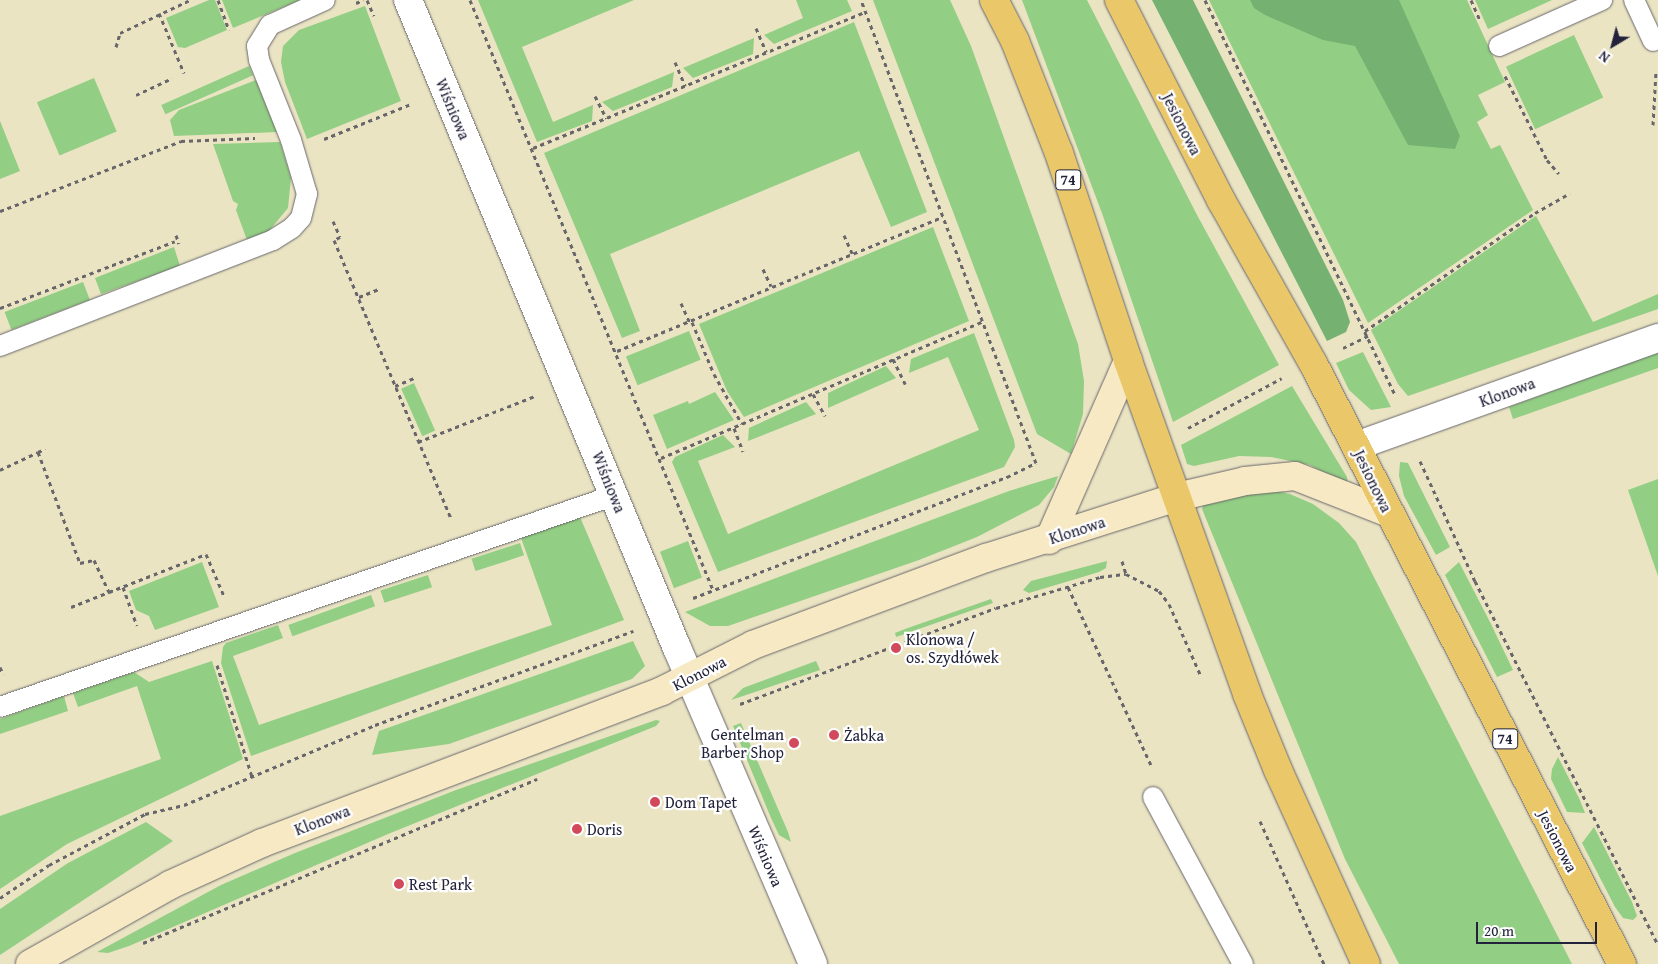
<!DOCTYPE html>
<meta charset="utf-8">
<style>
body{margin:0}
#map{position:relative;width:1658px;height:964px;overflow:hidden;background:#eae4c3;font-family:"Gentium Book Plus",serif}
div>[style]{position:absolute}
[style*='--x']{left:calc(var(--x)*1px);top:calc(var(--y)*1px);width:calc(var(--w)*1px);rotate:calc(var(--a)*1deg)}
.green>*{inset:0;background:#92ce83;transform-origin:0 0}
.forest>*{inset:0;background:#75b171}
.path>*{height:3px;margin-top:-1.5px;transform-origin:0;background:repeating-linear-gradient(90deg,#68666b 0 4px,transparent 0 8px)}
.roads{filter:drop-shadow(0 0 1px #68666b) drop-shadow(0 0 1px #68666b)}
.lane>*{height:20px;margin:-10px;padding:0 10px;transform-origin:10px;border-radius:10px;background:#fff}
.street>*{height:28px;margin:-14px;padding:0 14px;transform-origin:14px;border-radius:14px;background:#fff}
.secondary>*{height:28px;margin:-14px;padding:0 14px;transform-origin:14px;border-radius:14px;background:#f7e9c3}
.primary>*{height:28px;margin:-14px;padding:0 14px;transform-origin:14px;border-radius:14px;background:#eac769}
.dots>*{width:14px;height:14px;translate:-50% -50%;box-sizing:border-box;border:2px solid #fff;border-radius:50%}
span{translate:-50% -50%;white-space:nowrap;text-align:center;line-height:1.15;-webkit-text-stroke:4.5px #fff;paint-order:stroke}
.shield-label span{padding:1px 4px;background:#fff;border:1px solid;border-radius:4px;-webkit-text-stroke-width:0}
.shield-label{font-size:15px;color:#22223b;font-weight:700}
.street-label{font-size:16px;color:#22223b}
.poi-label{font-size:16px;color:#22223b}
.left{translate:0 -50%;text-align:left}
.right{translate:-100% -50%;text-align:right}
.north{position:absolute;left:1588px;top:20px;width:50px;height:50px;-webkit-text-stroke:4px #fff;paint-order:stroke;rotate:217deg;font-size:14px;font-weight:700;line-height:20px;text-align:center;color:#22223b}
.north::after{content:'';display:block;margin:auto;width:18px;height:22px;background:#22223b;clip-path:polygon(50% 0,100% 100%,50% 72%,0 100%)}
.scale{position:absolute;left:1476px;top:922px;width:121px;height:22px;box-sizing:border-box;border:2px solid #22223b;border-top:0;padding-left:6px;font-size:15px;line-height:18px;white-space:nowrap;color:#22223b;-webkit-text-stroke:4px #fff;paint-order:stroke}
</style>
<div id="map">
<div class="green">
<i style="clip-path:polygon(209px 0,215px 0,227px 30px,185px 48px,178px 47px,166px 18px)"></i>
<i style="clip-path:polygon(222px 0,300px 0,233px 28px)"></i>
<i style="clip-path:polygon(478px 0,634px 0,522px 47px,553px 122px,593px 105px,592px 121px,537px 142px)"></i>
<i style="clip-path:polygon(796px 0,847px 0,852px 11px,774px 44px,764px 35px,803px 18px)"></i>
<i style="clip-path:polygon(873px 0,950px 0,971px 46px,1078px 344px,1084px 381px,1083px 414px,1071px 454px,1037px 434px)"></i>
<i style="clip-path:polygon(1022px 0,1087px 0,1197px 215px,1279px 365px,1173px 422px,1103px 216px)"></i>
<i style="clip-path:polygon(1209px 0,1467px 0,1505px 82px,1478px 95px,1488px 115px,1477px 122px,1491px 149px,1500px 145px,1533px 210px,1368px 323px)"></i>
<i style="clip-path:polygon(1475px 0,1552px 0,1488px 29px)"></i>
<i style="clip-path:polygon(365px 6px,401px 101px,307px 139px,285px 82px,281px 62px,283px 46px,299px 30px)"></i>
<i style="clip-path:polygon(854px 22px,927px 212px,891px 227px,859px 151px,610px 254px,640px 331px,622px 338px,544px 153px)"></i>
<i style="left:1574px;top:35px;width:69px;height:75px;rotate:65deg"></i>
<i style="clip-path:polygon(754px 38px,753px 54px,693px 78px,683px 68px)"></i>
<i style="left:249px;top:66px;width:10px;height:96px;rotate:66deg"></i>
<i style="clip-path:polygon(674px 72px,672px 87px,613px 111px,602px 102px)"></i>
<i style="left:94px;top:78px;width:58px;height:62px;rotate:67deg"></i>
<i style="clip-path:polygon(256px 80px,277px 132px,174px 136px,170px 120px,179px 110px)"></i>
<i style="clip-path:polygon(0 121px,20px 171px,0 179px)"></i>
<i style="clip-path:polygon(280px 142px,291px 178px,288px 208px,268px 232px,247px 240px,236px 210px,238px 204px,233px 201px,213px 144px)"></i>
<i style="clip-path:polygon(1536px 216px,1593px 322px,1658px 294px,1658px 309px,1408px 396px,1398px 384px,1371px 330px)"></i>
<i style="clip-path:polygon(933px 227px,969px 321px,744px 417px,727px 391px,699px 324px)"></i>
<i style="clip-path:polygon(174px 247px,180px 266px,101px 294px,95px 278px)"></i>
<i style="left:83px;top:282px;width:19px;height:84px;rotate:69deg"></i>
<i style="left:689px;top:331px;width:31px;height:68px;rotate:68deg"></i>
<i style="clip-path:polygon(974px 333px,1014px 440px,1015px 447px,1004px 467px,718px 572px,672px 462px,675px 457px,723px 435px,735px 447px,698px 461px,728px 534px,979px 430px,948px 357px,909px 373px,911px 359px)"></i>
<i style="clip-path:polygon(1363px 352px,1391px 407px,1371px 410px,1349px 390px,1336px 363px)"></i>
<i style="clip-path:polygon(1658px 352px,1658px 368px,1513px 419px,1509px 407px)"></i>
<i style="clip-path:polygon(886px 366px,896px 378px,828px 408px,828px 393px)"></i>
<i style="left:414px;top:383px;width:52px;height:14px;rotate:66deg"></i>
<i style="clip-path:polygon(1292px 386px,1347px 477px,1348px 486px,1310px 465px,1271px 457px,1239px 456px,1194px 466px,1187px 464px,1181px 445px)"></i>
<i style="clip-path:polygon(715px 392px,734px 420px,667px 449px,653px 415px,688px 401px,689px 404px)"></i>
<i style="clip-path:polygon(806px 402px,816px 414px,748px 441px,749px 428px)"></i>
<i style="clip-path:polygon(1400px 462px,1408px 463px,1450px 547px,1436px 555px,1404px 496px,1399px 476px)"></i>
<i style="clip-path:polygon(1058px 476px,1054px 487px,1039px 505px,977px 537px,919px 560px,728px 626px,710px 626px,685px 612px,1009px 491px)"></i>
<i style="clip-path:polygon(1658px 479px,1658px 576px,1628px 490px)"></i>
<i style="clip-path:polygon(1262px 488px,1290px 494px,1313px 504px,1339px 523px,1356px 542px,1572px 964px,1399px 964px,1345px 859px,1202px 509px,1204px 501px)"></i>
<i style="clip-path:polygon(580px 517px,624px 620px,251px 756px,221px 663px,223px 647px,226px 643px,278px 625px,283px 638px,233px 656px,259px 725px,552px 625px,521px 538px)"></i>
<i style="left:688px;top:541px;width:39px;height:30px;rotate:69deg"></i>
<i style="left:520px;top:543px;width:13px;height:51px;rotate:72deg"></i>
<i style="clip-path:polygon(1107px 561px,1106px 568px,1099px 572px,1029px 593px,1023px 590px,1031px 581px)"></i>
<i style="clip-path:polygon(202px 562px,219px 607px,155px 630px,149px 616px,136px 610px,129px 591px)"></i>
<i style="clip-path:polygon(1459px 562px,1491px 624px,1513px 670px,1497px 677px,1445px 575px)"></i>
<i style="left:428px;top:575px;width:13px;height:50px;rotate:72deg"></i>
<i style="left:371px;top:595px;width:12px;height:88px;rotate:70deg"></i>
<i style="clip-path:polygon(991px 599px,993px 603px,896px 637px,895px 633px,905px 629px)"></i>
<i style="clip-path:polygon(633px 641px,645px 666px,632px 679px,449px 744px,372px 755px,379px 731px)"></i>
<i style="clip-path:polygon(212px 661px,243px 759px,67px 844px,0 889px,0 816px,161px 759px,137px 686px,78px 707px,73px 693px,134px 672px,149px 682px)"></i>
<i style="clip-path:polygon(816px 661px,820px 670px,731px 700px,743px 688px)"></i>
<i style="clip-path:polygon(64px 696px,68px 711px,0 734px,0 719px)"></i>
<i style="clip-path:polygon(656px 720px,660px 721px,656px 726px,388px 834px,129px 946px,108px 953px,97px 952px,221px 885px,295px 853px,456px 790px)"></i>
<i style="clip-path:polygon(741px 723px,788px 832px,791px 842px,779px 835px,771px 818px,733px 726px)"></i>
<i style="clip-path:polygon(1558px 757px,1579px 798px,1585px 813px,1567px 812px,1551px 779px,1552px 769px)"></i>
<i style="clip-path:polygon(146px 822px,173px 841px,0 955px,0 909px,68px 863px)"></i>
<i style="clip-path:polygon(1594px 827px,1632px 902px,1637px 916px,1633px 920px,1623px 918px,1615px 907px,1582px 843px)"></i>
</div>
<div class="forest">
<i style="clip-path:polygon(1152px 0,1193px 0,1343px 300px,1350px 322px,1346px 332px,1327px 341px)"></i>
<i style="clip-path:polygon(1250px 0,1399px 0,1460px 136px,1455px 149px,1408px 145px,1355px 46px,1323px 40px,1265px 15px,1254px 8px)"></i>
</div>
<div class="path">
<i style="--x:218;--y:0;--w:32;--a:70"></i>
<i style="--x:367;--y:0;--w:17;--a:66"></i>
<i style="--x:470;--y:0;--w:638;--a:67.61"></i>
<i style="--x:1205;--y:0;--w:438;--a:64.3"></i>
<i style="--x:1471;--y:0;--w:24;--a:66"></i>
<i style="--x:356;--y:3;--w:8;--a:-23"></i>
<i style="--x:159;--y:13;--w:65;--a:67.4"></i>
<i style="--x:756;--y:28;--w:26;--a:67"></i>
<i style="--x:116;--y:47;--w:15;--a:-74"></i>
<i style="--x:120;--y:33;--w:77;--a:-25.2"></i>
<i style="--x:675;--y:62;--w:26;--a:67"></i>
<i style="--x:1505;--y:76;--w:94;--a:63.4"></i>
<i style="--x:1547;--y:160;--w:18;--a:49"></i>
<i style="--x:136;--y:95;--w:40;--a:-25"></i>
<i style="--x:595;--y:96;--w:25;--a:63"></i>
<i style="--x:1653;--y:125;--w:54;--a:-86.8"></i>
<i style="--x:324;--y:139;--w:94;--a:-21.9"></i>
<i style="--x:533;--y:148;--w:359;--a:-22.3"></i>
<i style="--x:0;--y:211;--w:194;--a:-21.1"></i>
<i style="--x:181;--y:141;--w:74;--a:-2.3"></i>
<i style="--x:333;--y:221;--w:17;--a:66"></i>
<i style="--x:340;--y:237;--w:7;--a:153"></i>
<i style="--x:334;--y:240;--w:303;--a:67.2"></i>
<i style="--x:176;--y:235;--w:9;--a:72"></i>
<i style="--x:844;--y:235;--w:20;--a:66"></i>
<i style="--x:763;--y:269;--w:19;--a:65"></i>
<i style="--x:359;--y:297;--w:22;--a:-22"></i>
<i style="--x:681;--y:303;--w:22;--a:66"></i>
<i style="--x:0;--y:308;--w:187;--a:-20.9"></i>
<i style="--x:692;--y:322;--w:56;--a:67.1"></i>
<i style="--x:714;--y:374;--w:57;--a:60.8"></i>
<i style="--x:1365;--y:331;--w:207;--a:-34.8"></i>
<i style="--x:1535;--y:213;--w:40;--a:-29.7"></i>
<i style="--x:1343;--y:348;--w:28;--a:-26"></i>
<i style="--x:617;--y:351;--w:352;--a:-22.4"></i>
<i style="--x:893;--y:359;--w:28;--a:64"></i>
<i style="--x:395;--y:386;--w:23;--a:-23"></i>
<i style="--x:813;--y:394;--w:25;--a:61"></i>
<i style="--x:734;--y:428;--w:25;--a:69"></i>
<i style="--x:1188;--y:428;--w:106;--a:-28"></i>
<i style="--x:418;--y:442;--w:126;--a:-21.5"></i>
<i style="--x:38;--y:452;--w:8;--a:-23"></i>
<i style="--x:661;--y:458;--w:349;--a:-23"></i>
<i style="--x:1420;--y:461;--w:132;--a:65.4"></i>
<i style="--x:1475;--y:581;--w:407;--a:63.3"></i>
<i style="--x:0;--y:470;--w:42;--a:-25.3"></i>
<i style="--x:38;--y:452;--w:119;--a:69.3"></i>
<i style="--x:80;--y:563;--w:14;--a:-12"></i>
<i style="--x:94;--y:560;--w:35;--a:65"></i>
<i style="--x:109;--y:592;--w:104;--a:-21.4"></i>
<i style="--x:206;--y:554;--w:46;--a:66.8"></i>
<i style="--x:1122;--y:561;--w:14;--a:73"></i>
<i style="--x:123;--y:587;--w:41;--a:70.3"></i>
<i style="--x:1068;--y:587;--w:196;--a:65"></i>
<i style="--x:693;--y:598;--w:337;--a:-21.1"></i>
<i style="--x:1007;--y:477;--w:32;--a:-26"></i>
<i style="--x:1036;--y:463;--w:495;--a:-110.7"></i>
<i style="--x:71;--y:607;--w:41;--a:-21.5"></i>
<i style="--x:217;--y:665;--w:117;--a:72.6"></i>
<i style="--x:0;--y:667;--w:8;--a:67"></i>
<i style="--x:740;--y:704;--w:273;--a:-20.6"></i>
<i style="--x:996;--y:608;--w:109;--a:-16.6"></i>
<i style="--x:1100;--y:577;--w:26;--a:-7"></i>
<i style="--x:1126;--y:574;--w:37;--a:27"></i>
<i style="--x:1159;--y:591;--w:16;--a:52"></i>
<i style="--x:1169;--y:604;--w:77;--a:66.1"></i>
<i style="--x:1260;--y:821;--w:157;--a:65.9"></i>
<i style="--x:0;--y:898;--w:59;--a:-34"></i>
<i style="--x:49;--y:865;--w:109;--a:-28"></i>
<i style="--x:145;--y:814;--w:40;--a:-13"></i>
<i style="--x:184;--y:805;--w:207;--a:-22.7"></i>
<i style="--x:375;--y:725;--w:275;--a:-20"></i>
<i style="--x:143;--y:943;--w:427;--a:-22.6"></i>
</div>
<div class="roads">
<div class="lane">
<i style="--x:1634;--y:0;--w:45;--a:65.1"></i>
<i style="--x:1499;--y:46;--w:113;--a:-24.1"></i>
<i style="--x:0;--y:346;--w:293;--a:-21.2"></i>
<i style="--x:273;--y:240;--w:22;--a:-32"></i>
<i style="--x:292;--y:228;--w:13;--a:-48"></i>
<i style="--x:301;--y:218;--w:25;--a:-76"></i>
<i style="--x:307;--y:194;--w:56;--a:-106.5"></i>
<i style="--x:291;--y:140;--w:86;--a:-111.8"></i>
<i style="--x:259;--y:60;--w:14;--a:-98"></i>
<i style="--x:257;--y:46;--w:25;--a:-58"></i>
<i style="--x:270;--y:25;--w:60;--a:-24.4"></i>
<i style="--x:0;--y:707;--w:651;--a:-19.02"></i>
<i style="--x:1153;--y:797;--w:190;--a:61.7"></i>
</div>
<div class="street">
<i style="--x:408;--y:0;--w:702;--a:67.46"></i>
<i style="--x:677;--y:648;--w:344;--a:66.7"></i>
<i style="--x:1356;--y:446;--w:321;--a:-19.7"></i>
</div>
<div class="secondary">
<i style="--x:1049;--y:540;--w:196;--a:-66.2"></i>
<i style="--x:30;--y:964;--w:161;--a:-29.4"></i>
<i style="--x:170;--y:885;--w:101;--a:-24.5"></i>
<i style="--x:262;--y:843;--w:428;--a:-20.8"></i>
<i style="--x:662;--y:691;--w:102;--a:-26.8"></i>
<i style="--x:753;--y:645;--w:249;--a:-20.5"></i>
<i style="--x:986;--y:558;--w:201;--a:-17.7"></i>
<i style="--x:1177;--y:497;--w:70;--a:-13.2"></i>
<i style="--x:1245;--y:481;--w:50;--a:-5.7"></i>
<i style="--x:1295;--y:476;--w:101;--a:21.5"></i>
</div>
<div class="primary">
<i style="--x:994;--y:0;--w:46;--a:62.9"></i>
<i style="--x:1015;--y:41;--w:120;--a:68.6"></i>
<i style="--x:1059;--y:153;--w:219;--a:71.6"></i>
<i style="--x:1128;--y:361;--w:354;--a:70.3"></i>
<i style="--x:1247;--y:694;--w:82;--a:67.8"></i>
<i style="--x:1278;--y:770;--w:213;--a:65.6"></i>
<i style="--x:1119;--y:0;--w:225;--a:63"></i>
<i style="--x:1221;--y:200;--w:187;--a:60.6"></i>
<i style="--x:1313;--y:363;--w:676;--a:62.79"></i>
</div>
</div>
<div class="dots">
<i style="left:896px;top:648px;background:#d1495b"></i>
<i style="left:834px;top:735px;background:#d1495b"></i>
<i style="left:794px;top:743px;background:#d1495b"></i>
<i style="left:655px;top:802px;background:#d1495b"></i>
<i style="left:577px;top:829px;background:#d1495b"></i>
<i style="left:399px;top:884px;background:#d1495b"></i>
</div>
<div class="shield-label">
<span style="left:1068px;top:180px">74</span>
<span style="left:1505px;top:739px">74</span>
</div>
<div class="street-label">
<span style="left:453px;top:109px;rotate:67deg">Wiśniowa</span>
<span style="left:1182px;top:124px;rotate:63deg">Jesionowa</span>
<span style="left:1507px;top:392px;rotate:-20deg">Klonowa</span>
<span style="left:1373px;top:481px;rotate:64deg">Jesionowa</span>
<span style="left:609px;top:482px;rotate:68deg">Wiśniowa</span>
<span style="left:1077px;top:530px;rotate:-18deg">Klonowa</span>
<span style="left:699px;top:673px;rotate:-27deg">Klonowa</span>
<span style="left:322px;top:820px;rotate:-21deg">Klonowa</span>
<span style="left:1558px;top:841px;rotate:63deg">Jesionowa</span>
<span style="left:766px;top:856px;rotate:67deg">Wiśniowa</span>
</div>
<div class="poi-label">
<span class="left" style="left:906px;top:648px">Klonowa /<br>os. Szydłówek</span>
<span class="right" style="left:784px;top:743px">Gentelman<br>Barber Shop</span>
<span class="left" style="left:844px;top:735px">Żabka</span>
<span class="left" style="left:665px;top:802px">Dom Tapet</span>
<span class="left" style="left:587px;top:829px">Doris</span>
<span class="left" style="left:409px;top:884px">Rest Park</span>
</div>
<div class="north">N</div>
<div class="scale">20 m</div>
</div>
